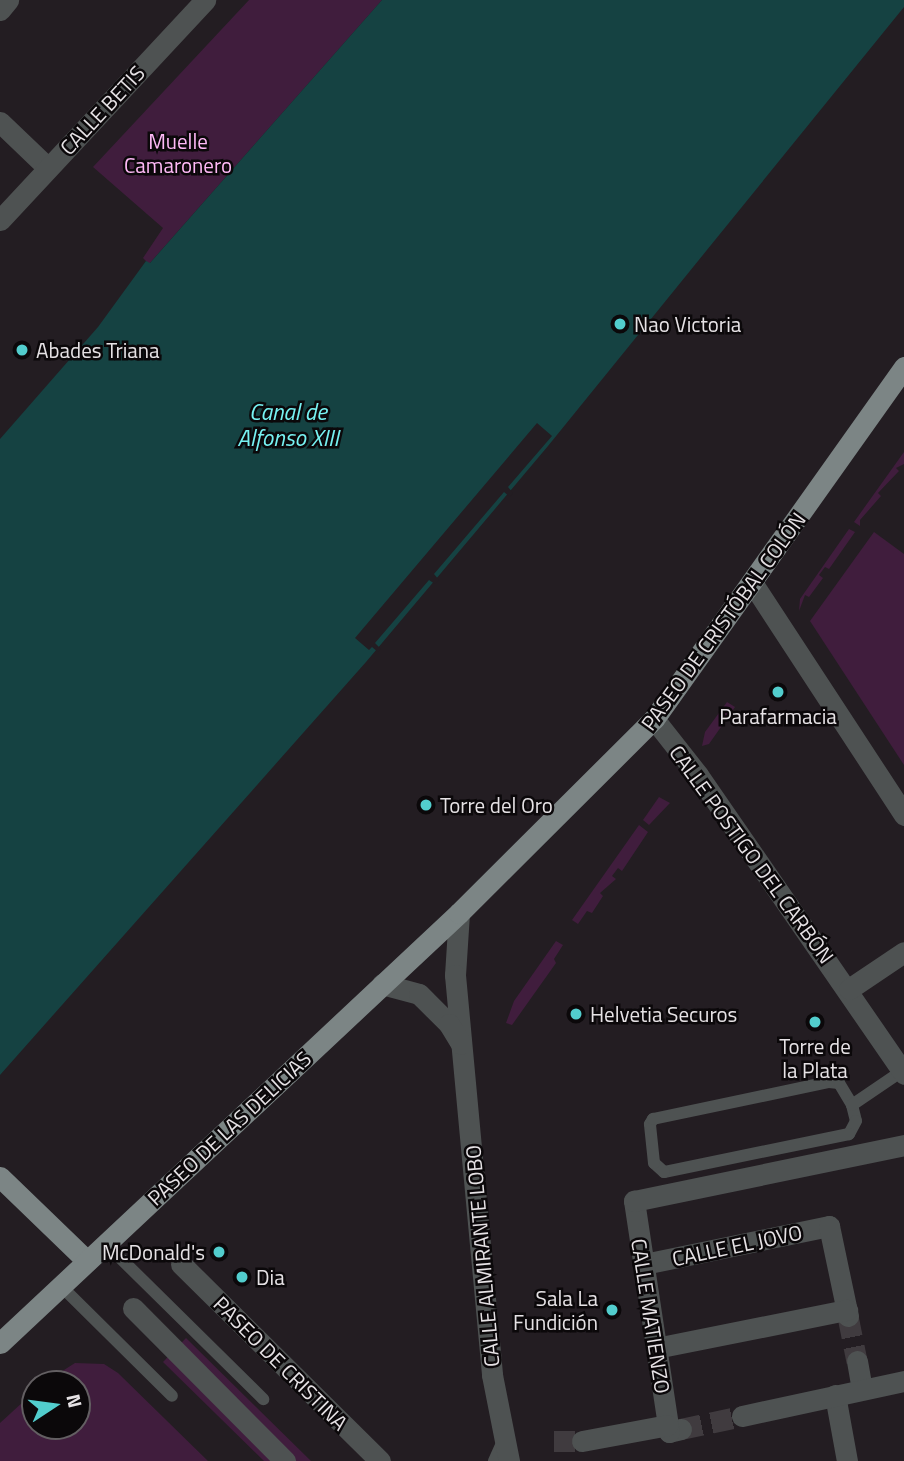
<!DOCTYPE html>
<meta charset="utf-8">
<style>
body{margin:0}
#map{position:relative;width:904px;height:1461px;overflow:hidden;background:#231d22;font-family:"Titillium Web",sans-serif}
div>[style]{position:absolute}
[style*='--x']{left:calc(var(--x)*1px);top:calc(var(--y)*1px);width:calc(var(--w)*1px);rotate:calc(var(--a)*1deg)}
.green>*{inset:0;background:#401d3d}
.water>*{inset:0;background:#154242}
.pier>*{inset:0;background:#231d22}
.street-tunnel>*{height:21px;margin-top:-10.5px;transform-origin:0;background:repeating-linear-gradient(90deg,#403b3f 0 21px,transparent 0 31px)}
.lane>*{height:12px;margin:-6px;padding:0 6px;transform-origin:6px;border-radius:6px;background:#4e5252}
.street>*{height:21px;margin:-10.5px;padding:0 10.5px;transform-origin:10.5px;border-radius:10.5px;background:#4e5252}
.primary>*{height:21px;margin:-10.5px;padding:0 10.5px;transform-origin:10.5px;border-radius:10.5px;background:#7c8585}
.dots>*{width:19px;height:19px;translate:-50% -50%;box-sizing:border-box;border:4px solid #0b080a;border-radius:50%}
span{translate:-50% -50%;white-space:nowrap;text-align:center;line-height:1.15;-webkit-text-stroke:5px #0b080a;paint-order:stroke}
.street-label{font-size:21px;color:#e6e2e5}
.park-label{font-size:21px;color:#feb9f6}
.poi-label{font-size:21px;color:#e6e2e5}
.left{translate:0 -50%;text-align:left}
.right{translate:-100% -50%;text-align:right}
.water-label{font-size:23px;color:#77f2f2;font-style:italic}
.north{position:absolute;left:21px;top:1370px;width:70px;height:70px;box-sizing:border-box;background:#0b080a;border:2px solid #635f62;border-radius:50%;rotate:77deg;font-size:19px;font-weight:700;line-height:28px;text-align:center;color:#e6e2e5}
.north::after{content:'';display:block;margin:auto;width:24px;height:32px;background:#52cdcd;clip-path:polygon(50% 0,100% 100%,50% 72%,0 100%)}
</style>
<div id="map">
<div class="green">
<i style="clip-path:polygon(249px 0,382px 0,149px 264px,143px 258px,163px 228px,93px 167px)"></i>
<i style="clip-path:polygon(904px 452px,904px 464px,896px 468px,899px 471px,878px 493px,881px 496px,860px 520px,860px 526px,854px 522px)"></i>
<i style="clip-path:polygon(849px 529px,855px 532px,829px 569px,825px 567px,819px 575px,823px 578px,809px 597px,805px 595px,799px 611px,800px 599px)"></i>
<i style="clip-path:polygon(874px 532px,904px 554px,904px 765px,810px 621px)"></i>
<i style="clip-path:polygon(727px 702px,735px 707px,709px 744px,702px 746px,705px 732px)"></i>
<i style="clip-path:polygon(659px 797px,670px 803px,649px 825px,643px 820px)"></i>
<i style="clip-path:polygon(639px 825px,648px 832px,622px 871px,618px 868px,612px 876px,616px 879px,600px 893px,603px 896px,592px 913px,587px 911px,578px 924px,572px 920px)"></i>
<i style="clip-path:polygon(556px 941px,563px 945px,554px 959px,556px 963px,512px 1025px,506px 1023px,514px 1001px)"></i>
<i style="clip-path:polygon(186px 1338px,311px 1461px,264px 1461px,163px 1362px)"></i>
<i style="clip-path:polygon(75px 1363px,104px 1364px,118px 1373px,208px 1461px,0 1461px,0 1423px,35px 1391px,35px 1426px,77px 1426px,77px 1384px,42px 1384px)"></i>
</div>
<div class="water">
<i style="clip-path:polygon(382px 0,904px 0,904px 7px,548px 446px,366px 662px,0 1075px,0 439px,98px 327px,146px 261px,150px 263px)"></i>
</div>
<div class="pier">
<i style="clip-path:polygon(537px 423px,552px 436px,508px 487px,513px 493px,510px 497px,504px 492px,434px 574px,439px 580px,435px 584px,429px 580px,375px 643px,381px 649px,378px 652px,372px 647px,369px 650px,355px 638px)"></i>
</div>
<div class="street-tunnel">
<i style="--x:848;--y:1316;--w:46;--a:78.7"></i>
<i style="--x:681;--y:1429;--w:62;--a:-12"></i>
<i style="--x:554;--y:1441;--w:28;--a:0"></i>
</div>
<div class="lane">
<i style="--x:829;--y:1082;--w:10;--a:6"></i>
<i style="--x:839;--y:1083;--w:26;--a:59"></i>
<i style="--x:852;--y:1105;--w:16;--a:76"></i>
<i style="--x:856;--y:1121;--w:15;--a:118"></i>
<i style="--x:849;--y:1134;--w:189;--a:168.4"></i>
<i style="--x:664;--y:1172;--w:13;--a:-138"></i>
<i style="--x:654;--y:1163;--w:39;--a:-96"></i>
<i style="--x:650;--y:1124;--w:6;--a:-59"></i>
<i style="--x:653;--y:1119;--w:180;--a:-11.9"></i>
<i style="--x:852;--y:1105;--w:60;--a:-34.2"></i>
<i style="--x:106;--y:1244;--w:221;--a:44.6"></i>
<i style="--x:61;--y:1286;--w:156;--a:44.7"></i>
<i style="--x:494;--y:1461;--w:24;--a:-66"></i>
</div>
<div class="street">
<i style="--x:0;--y:10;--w:13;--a:-51"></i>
<i style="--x:0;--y:122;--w:66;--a:43.8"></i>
<i style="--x:0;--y:220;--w:301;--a:-47"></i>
<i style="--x:753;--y:584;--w:276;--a:56.8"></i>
<i style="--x:654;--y:719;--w:71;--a:51.8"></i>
<i style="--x:698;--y:775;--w:363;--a:55.4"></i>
<i style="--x:459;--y:913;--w:62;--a:93.7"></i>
<i style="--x:455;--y:975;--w:402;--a:84.7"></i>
<i style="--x:492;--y:1375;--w:88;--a:78.8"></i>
<i style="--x:382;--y:984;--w:38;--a:15"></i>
<i style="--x:419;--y:994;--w:42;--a:45"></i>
<i style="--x:449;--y:1024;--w:23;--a:59"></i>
<i style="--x:849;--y:989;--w:66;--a:-33.9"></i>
<i style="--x:181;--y:1264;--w:280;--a:44.7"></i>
<i style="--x:644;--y:1264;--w:189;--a:-11.6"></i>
<i style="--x:829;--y:1226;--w:92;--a:78.1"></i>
<i style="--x:133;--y:1308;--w:216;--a:45.2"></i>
<i style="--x:656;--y:1348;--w:195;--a:-11.3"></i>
<i style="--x:857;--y:1361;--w:28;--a:80"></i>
<i style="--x:835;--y:1395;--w:67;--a:79.7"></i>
<i style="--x:742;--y:1416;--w:166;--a:-12.2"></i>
<i style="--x:681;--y:1429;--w:12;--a:166"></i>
<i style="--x:669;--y:1432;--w:234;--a:-98.6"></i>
<i style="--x:634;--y:1201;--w:276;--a:-11.7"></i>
<i style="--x:582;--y:1441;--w:87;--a:-10.5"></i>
</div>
<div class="primary">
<i style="--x:0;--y:1177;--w:121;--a:44"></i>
<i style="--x:0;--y:1343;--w:629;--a:-43.13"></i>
<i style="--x:459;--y:913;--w:275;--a:-44.9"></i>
<i style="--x:654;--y:719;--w:432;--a:-54.6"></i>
</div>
<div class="dots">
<i style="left:620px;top:324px;background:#52cdcd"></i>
<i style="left:22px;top:350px;background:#52cdcd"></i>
<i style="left:778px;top:692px;background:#52cdcd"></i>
<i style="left:426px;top:805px;background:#52cdcd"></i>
<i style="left:576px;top:1014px;background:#52cdcd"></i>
<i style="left:815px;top:1022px;background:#52cdcd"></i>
<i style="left:219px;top:1252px;background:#52cdcd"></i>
<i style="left:242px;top:1277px;background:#52cdcd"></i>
<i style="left:612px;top:1310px;background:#52cdcd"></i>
</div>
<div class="street-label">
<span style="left:102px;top:110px;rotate:-47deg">CALLE BETIS</span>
<span style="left:723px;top:621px;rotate:-54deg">PASEO DE CRISTÓBAL COLÓN</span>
<span style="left:752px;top:854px;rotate:54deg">CALLE POSTIGO DEL CARBÓN</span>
<span style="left:229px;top:1128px;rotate:-43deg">PASEO DE LAS DELICIAS</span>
<span style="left:737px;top:1245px;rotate:-12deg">CALLE EL JOVO</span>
<span style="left:482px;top:1256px;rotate:-95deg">CALLE ALMIRANTE LOBO</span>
<span style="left:651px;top:1316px;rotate:81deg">CALLE MATIENZO</span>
<span style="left:281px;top:1363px;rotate:45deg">PASEO DE CRISTINA</span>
</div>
<div class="park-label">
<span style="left:178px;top:153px">Muelle<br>Camaronero</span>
</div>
<div class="poi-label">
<span class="left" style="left:634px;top:324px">Nao Victoria</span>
<span class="left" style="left:36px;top:350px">Abades Triana</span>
<span style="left:778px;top:716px">Parafarmacia</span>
<span class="left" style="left:440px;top:805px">Torre del Oro</span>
<span class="left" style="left:590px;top:1014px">Helvetia Securos</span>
<span style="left:815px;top:1058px">Torre de<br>la Plata</span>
<span class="right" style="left:205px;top:1252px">McDonald's</span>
<span class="left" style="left:256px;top:1277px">Dia</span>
<span class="right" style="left:598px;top:1310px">Sala La<br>Fundición</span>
</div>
<div class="water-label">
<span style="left:288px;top:425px">Canal de<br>Alfonso XIII</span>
</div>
<div class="north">N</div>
</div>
